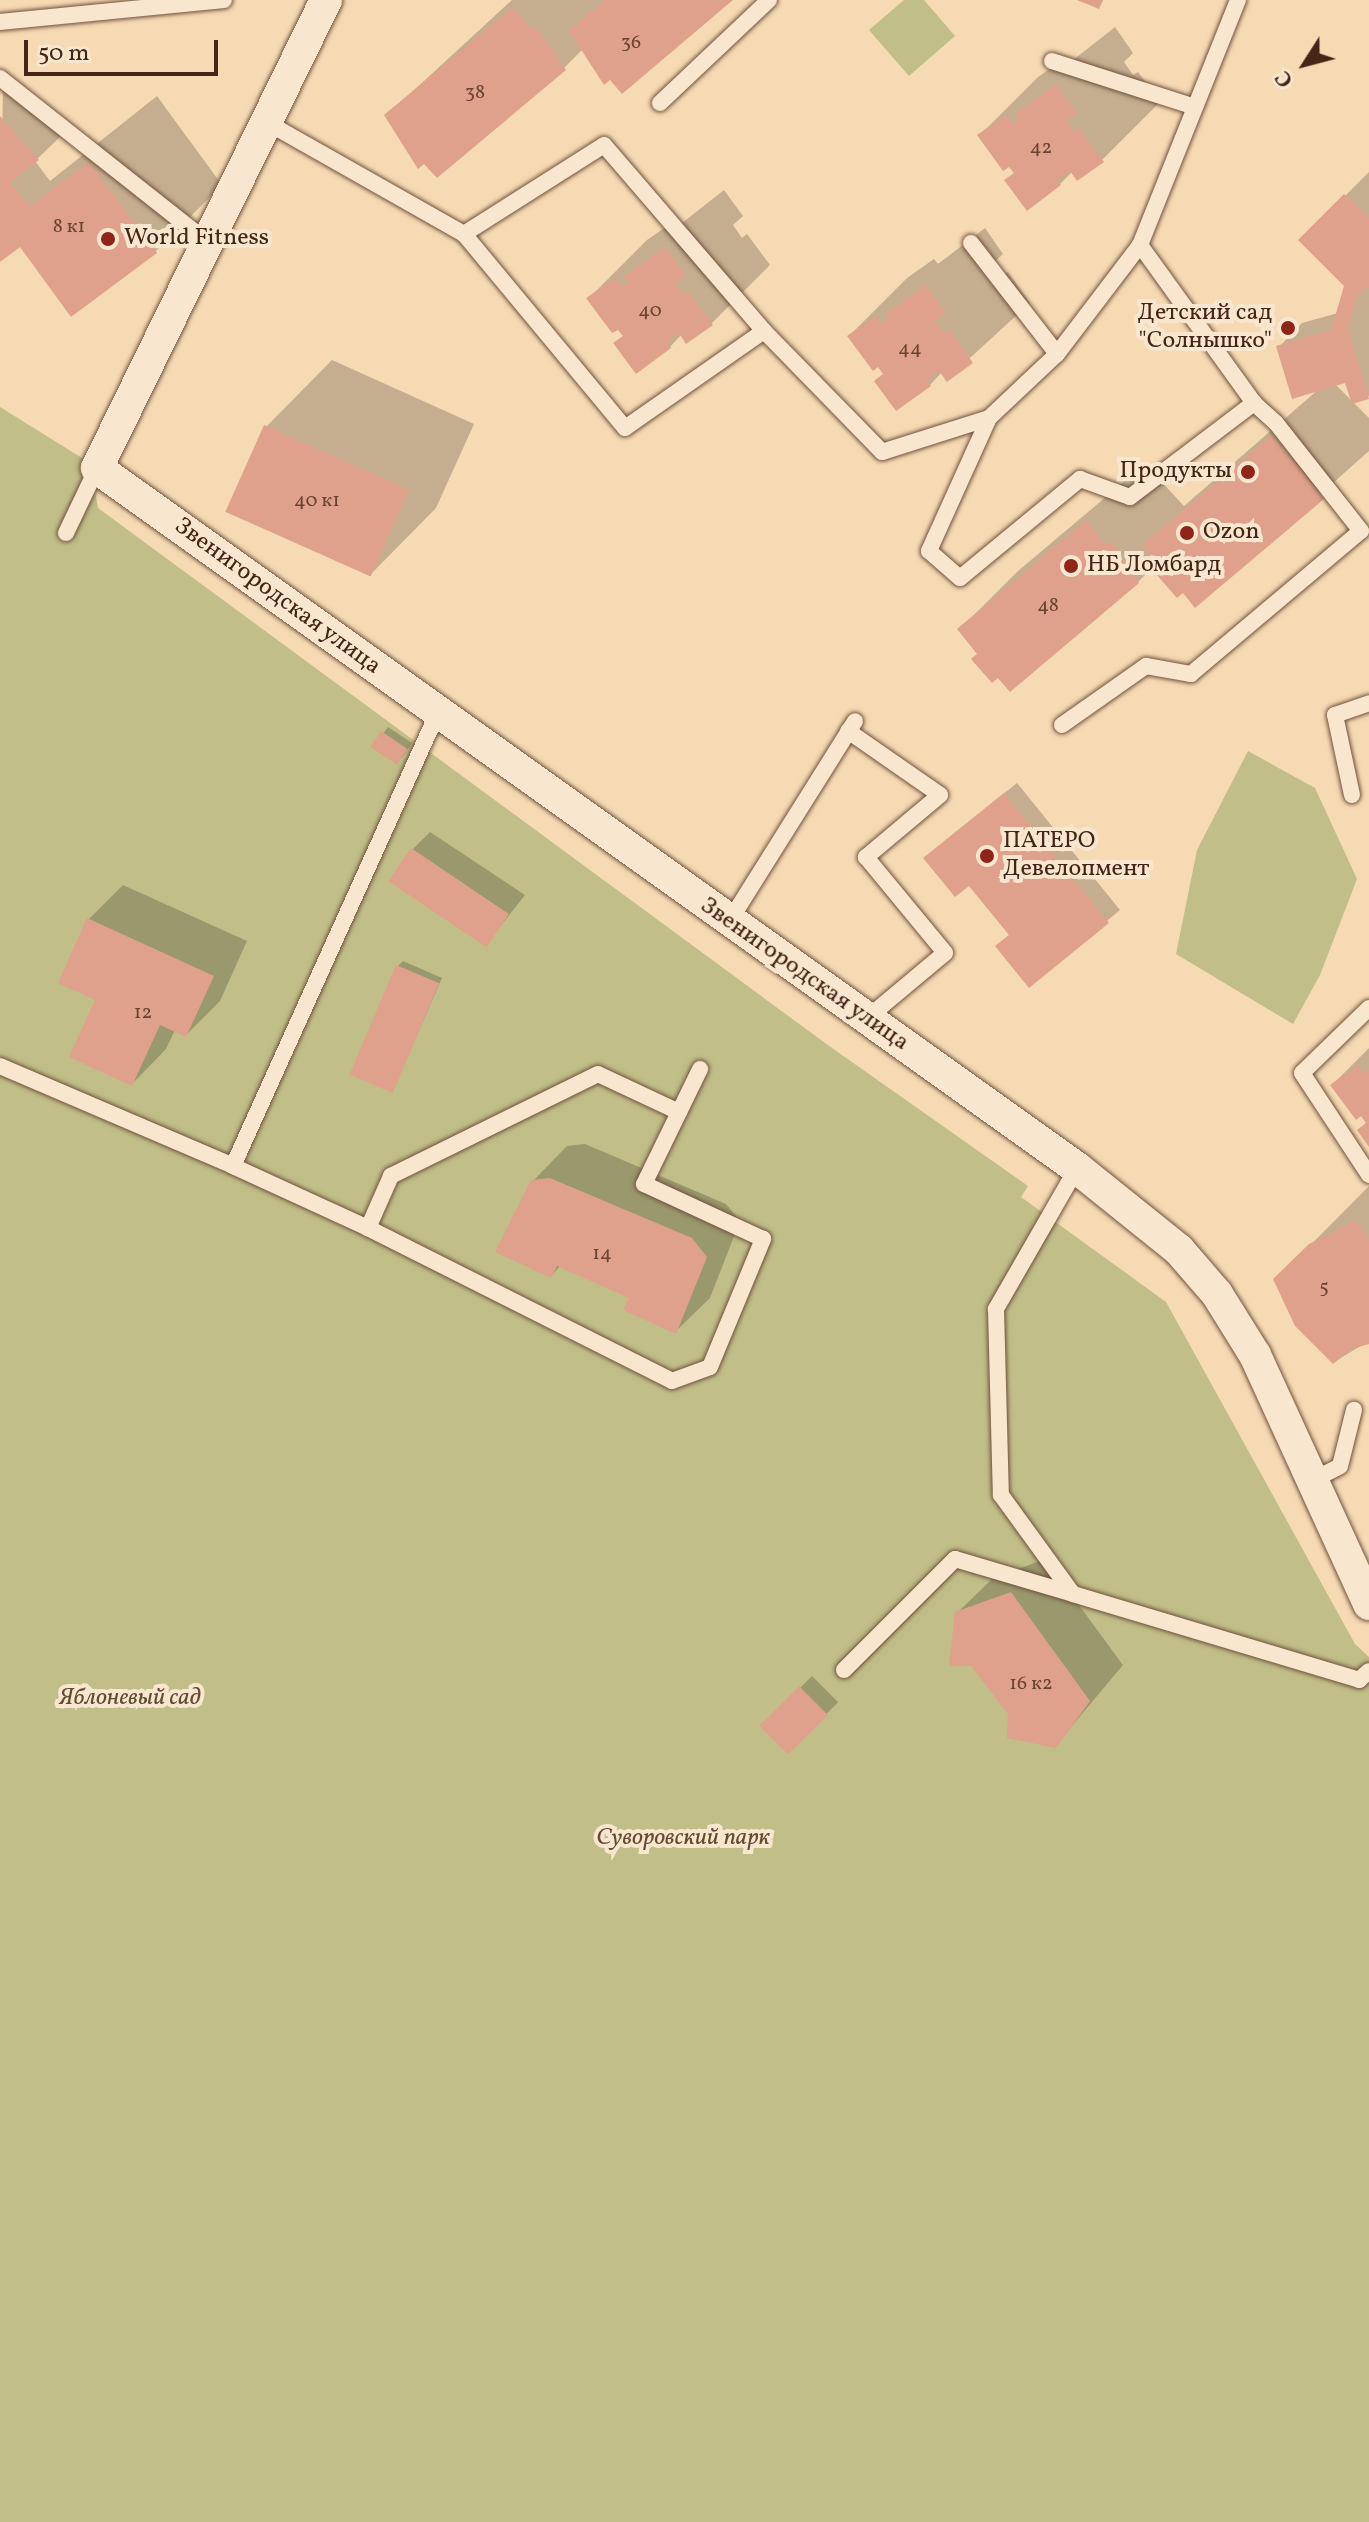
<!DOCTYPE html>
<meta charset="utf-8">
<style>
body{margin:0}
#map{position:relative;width:1369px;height:2522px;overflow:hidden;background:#f5dab3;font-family:Vollkorn,serif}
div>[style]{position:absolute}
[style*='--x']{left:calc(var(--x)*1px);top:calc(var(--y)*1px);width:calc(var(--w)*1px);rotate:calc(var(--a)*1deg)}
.green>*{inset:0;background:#c1be89}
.shadow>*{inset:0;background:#0003;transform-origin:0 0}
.building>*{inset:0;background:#dfa18b;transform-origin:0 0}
.roads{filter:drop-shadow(0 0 2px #71523d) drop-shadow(0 0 2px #71523d)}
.lane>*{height:16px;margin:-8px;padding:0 8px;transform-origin:8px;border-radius:8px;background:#f8e7ce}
.street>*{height:32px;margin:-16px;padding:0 16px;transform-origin:16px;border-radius:16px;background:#f8e7ce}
.dots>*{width:22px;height:22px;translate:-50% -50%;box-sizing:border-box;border:4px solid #f8e7ce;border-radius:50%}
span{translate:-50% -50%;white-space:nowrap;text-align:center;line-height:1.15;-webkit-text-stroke:8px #f8e7ce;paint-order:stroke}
.number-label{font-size:20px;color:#6c4433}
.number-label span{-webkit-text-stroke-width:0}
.poi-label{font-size:24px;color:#452516}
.left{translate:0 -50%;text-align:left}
.right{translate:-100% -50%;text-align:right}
.street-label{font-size:24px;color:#452516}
.park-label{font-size:24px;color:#644b33;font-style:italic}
.north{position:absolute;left:1265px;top:24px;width:80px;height:80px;-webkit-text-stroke:6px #f8e7ce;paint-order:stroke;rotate:234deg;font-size:22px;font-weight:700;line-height:32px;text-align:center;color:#452516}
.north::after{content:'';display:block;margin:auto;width:28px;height:36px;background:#452516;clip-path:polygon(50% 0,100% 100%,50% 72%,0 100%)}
.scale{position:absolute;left:24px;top:40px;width:194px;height:36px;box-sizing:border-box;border:4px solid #452516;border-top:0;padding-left:10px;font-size:24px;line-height:28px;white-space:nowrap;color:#452516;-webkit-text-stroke:6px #f8e7ce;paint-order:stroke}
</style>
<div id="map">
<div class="green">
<i style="clip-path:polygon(904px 0,924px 0,955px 36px,909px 76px,869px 30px)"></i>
<i style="clip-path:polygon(0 407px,90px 463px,98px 508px,825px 1043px,1028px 1186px,1021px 1197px,1166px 1302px,1355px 1644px,1369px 1657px,1369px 2522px,0 2522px)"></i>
<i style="clip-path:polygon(1248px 751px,1315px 788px,1357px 879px,1320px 975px,1293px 1024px,1176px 954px,1197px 850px)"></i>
</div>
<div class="shadow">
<i style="clip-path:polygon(512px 0,730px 0,583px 49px,564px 68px,386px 116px)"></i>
<i style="clip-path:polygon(1115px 27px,1133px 53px,1124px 62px,1133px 75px,1138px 72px,1160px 102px,1102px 160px,1073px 171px,1060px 184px,1015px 172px,980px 135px,1038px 77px,1064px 59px,1068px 64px)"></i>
<i style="clip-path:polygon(3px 88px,62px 135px,35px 161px,50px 181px,157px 96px,222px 185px,156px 251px,72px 314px,20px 245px,0 259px)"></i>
<i style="clip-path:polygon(evenodd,1369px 172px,1369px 396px,1353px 402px,1369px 418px,1369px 451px,1195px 605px,1159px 561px,1138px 582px,980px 653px,960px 629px,1018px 571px,1145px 464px,1184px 506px,1320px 388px,1279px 347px,1302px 323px,1338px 313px,1346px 286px,1301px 240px,1369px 172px,1347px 381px,1353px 402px,1335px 384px,1347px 381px)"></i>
<i style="clip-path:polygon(724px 190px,743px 216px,733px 225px,742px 238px,747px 234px,770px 265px,712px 323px,682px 334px,670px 347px,624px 335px,589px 298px,647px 240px,673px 222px,677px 227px)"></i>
<i style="clip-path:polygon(985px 228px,1003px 254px,993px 263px,1002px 276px,1008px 272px,1030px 303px,947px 379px,942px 372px,930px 385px,885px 373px,849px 336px,907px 278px,934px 259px,938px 264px)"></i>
<i style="clip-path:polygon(332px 360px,474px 424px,436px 508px,370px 575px,266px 427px)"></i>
<i style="clip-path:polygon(388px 727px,412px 743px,402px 758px,373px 747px)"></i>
<i style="clip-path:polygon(1017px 783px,1120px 910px,1029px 986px,998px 946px,1010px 934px,938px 847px)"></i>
<i style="clip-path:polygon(430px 832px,525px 895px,487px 943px,412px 850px)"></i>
<i style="clip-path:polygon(123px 885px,247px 941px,220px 1001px,186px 1035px,175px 1030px,166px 1049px,132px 1084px,89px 919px)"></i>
<i style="clip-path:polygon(403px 961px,442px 978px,393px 1090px,398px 966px)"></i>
<i style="clip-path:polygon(1369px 1048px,1369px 1143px,1368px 1122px,1332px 1085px)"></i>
<i style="clip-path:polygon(585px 1144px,726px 1204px,740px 1221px,710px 1298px,675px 1332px,632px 1297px,561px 1265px,551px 1276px,533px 1181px,567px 1146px)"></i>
<i style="clip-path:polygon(1369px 1186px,1369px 1341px,1334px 1362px,1276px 1280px)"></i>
<i style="clip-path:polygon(1045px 1559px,1123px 1665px,1055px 1746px,1010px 1713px,957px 1613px,992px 1579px)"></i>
<i style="left:812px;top:1676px;width:37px;height:71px;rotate:45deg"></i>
</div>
<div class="building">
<i style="clip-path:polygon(605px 0,733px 0,622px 94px,610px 80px,604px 85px,569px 31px)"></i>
<i style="clip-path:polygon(1077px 0,1103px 0,1099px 9px)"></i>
<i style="clip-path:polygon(513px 7px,533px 31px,537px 27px,566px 70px,437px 178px,424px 164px,418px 169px,384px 115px)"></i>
<i style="clip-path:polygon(1056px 84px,1077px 113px,1066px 120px,1074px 132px,1079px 128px,1104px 162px,1077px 181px,1070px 171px,1057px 180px,1061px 185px,1027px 211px,1004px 180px,1014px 173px,1009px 167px,1003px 171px,977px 135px,1005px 115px,1012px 124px,1019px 119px,1015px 114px)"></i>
<i style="clip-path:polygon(0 116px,39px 160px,10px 182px,29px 207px,89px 162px,157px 253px,71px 317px,20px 247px,0 262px)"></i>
<i style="clip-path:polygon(1344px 194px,1369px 218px,1369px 286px,1357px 297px,1348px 329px,1369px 399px,1352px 404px,1345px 383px,1292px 399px,1276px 346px,1331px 330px,1344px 286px,1298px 240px)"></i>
<i style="clip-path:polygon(665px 247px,686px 275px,675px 283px,683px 294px,688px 291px,713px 325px,686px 344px,679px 333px,667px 342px,671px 348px,636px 374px,613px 343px,623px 336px,618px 330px,612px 333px,586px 298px,615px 278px,621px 287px,628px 282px,624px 277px)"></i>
<i style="clip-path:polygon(926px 285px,946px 313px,935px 321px,944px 333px,949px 329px,973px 363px,947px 382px,939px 371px,927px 380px,931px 386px,896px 411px,874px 381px,883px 374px,878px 367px,873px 371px,847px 336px,875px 316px,881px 324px,888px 319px,885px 314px)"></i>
<i style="left:264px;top:425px;width:159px;height:95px;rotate:24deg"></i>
<i style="clip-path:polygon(1271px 436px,1316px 481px,1312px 485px,1324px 499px,1195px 608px,1183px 593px,1177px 598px,1156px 574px,1163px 569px,1142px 545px)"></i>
<i style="clip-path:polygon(1086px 520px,1106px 545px,1111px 541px,1139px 583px,1010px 692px,998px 678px,992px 683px,971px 659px,977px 654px,957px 629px)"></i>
<i style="left:381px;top:731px;width:32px;height:19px;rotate:34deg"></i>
<i style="clip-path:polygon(1004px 793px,1109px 923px,1029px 988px,995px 946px,1009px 935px,969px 886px,955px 897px,923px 858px)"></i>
<i style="left:411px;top:848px;width:118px;height:40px;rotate:34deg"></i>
<i style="clip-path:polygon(87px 918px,214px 976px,186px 1037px,160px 1025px,132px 1086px,69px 1057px,95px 1000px,58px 983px)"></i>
<i style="left:396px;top:965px;width:47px;height:119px;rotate:23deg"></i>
<i style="clip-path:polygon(1358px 1065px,1364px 1074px,1369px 1070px,1369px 1147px,1357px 1130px,1366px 1123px,1361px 1116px,1356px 1120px,1330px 1085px)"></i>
<i style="clip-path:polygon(550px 1178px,692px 1238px,707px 1257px,676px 1334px,623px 1310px,629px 1298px,557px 1266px,551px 1278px,495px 1252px,531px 1180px)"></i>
<i style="clip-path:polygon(1355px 1221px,1369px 1239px,1369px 1344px,1351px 1349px,1333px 1364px,1295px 1326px,1273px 1279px,1309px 1244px)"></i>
<i style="clip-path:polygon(1011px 1592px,1090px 1701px,1056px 1748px,1007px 1738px,1008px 1714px,971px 1666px,949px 1666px,955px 1612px)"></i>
<i style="left:799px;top:1686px;width:41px;height:56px;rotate:45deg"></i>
</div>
<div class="roads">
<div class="lane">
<i style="--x:0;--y:22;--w:225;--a:-5.6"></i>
<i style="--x:1052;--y:61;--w:150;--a:17.8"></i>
<i style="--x:0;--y:78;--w:265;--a:38.3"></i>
<i style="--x:660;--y:103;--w:150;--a:-43.4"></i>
<i style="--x:266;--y:122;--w:227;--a:29.5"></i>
<i style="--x:464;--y:234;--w:252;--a:50.3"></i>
<i style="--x:625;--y:428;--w:169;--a:-34.9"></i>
<i style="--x:764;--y:331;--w:245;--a:-130.7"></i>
<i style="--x:604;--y:145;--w:166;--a:147.6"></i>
<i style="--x:971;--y:243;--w:140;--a:52.2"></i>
<i style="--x:764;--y:331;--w:169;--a:45.7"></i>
<i style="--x:882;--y:452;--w:112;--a:-17.6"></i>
<i style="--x:989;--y:418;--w:93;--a:-43.3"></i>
<i style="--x:1057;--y:354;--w:137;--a:-52.7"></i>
<i style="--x:1140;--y:245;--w:264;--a:-68.2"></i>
<i style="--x:989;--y:418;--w:146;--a:114.3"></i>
<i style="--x:929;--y:551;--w:41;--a:41.1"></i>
<i style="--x:960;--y:578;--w:156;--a:-39.5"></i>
<i style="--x:1080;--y:479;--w:53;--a:19.8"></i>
<i style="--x:1130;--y:497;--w:156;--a:-37.2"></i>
<i style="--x:66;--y:533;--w:72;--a:-64.5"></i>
<i style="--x:1062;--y:725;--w:103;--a:-35.1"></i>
<i style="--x:1146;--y:666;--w:46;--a:10.1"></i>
<i style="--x:1191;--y:674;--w:222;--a:-40.1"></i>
<i style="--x:1361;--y:531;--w:137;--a:-128.2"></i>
<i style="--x:1276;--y:423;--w:30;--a:-138"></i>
<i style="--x:1254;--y:403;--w:195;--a:-125.8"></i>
<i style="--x:848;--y:731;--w:112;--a:34.8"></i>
<i style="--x:940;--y:795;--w:97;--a:140"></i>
<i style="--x:866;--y:857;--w:124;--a:50.5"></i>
<i style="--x:945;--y:953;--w:103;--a:140.1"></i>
<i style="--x:1352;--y:795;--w:82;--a:-102"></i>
<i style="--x:1335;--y:715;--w:36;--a:-19"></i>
<i style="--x:729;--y:922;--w:237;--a:-57.9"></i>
<i style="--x:1369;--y:1008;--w:93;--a:135.9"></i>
<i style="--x:1302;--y:1073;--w:122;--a:56.7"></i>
<i style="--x:0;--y:1066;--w:254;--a:23.2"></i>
<i style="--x:233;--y:1166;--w:497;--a:-65.7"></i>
<i style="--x:679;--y:1112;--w:89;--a:-154.9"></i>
<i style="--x:598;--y:1074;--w:231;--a:153.8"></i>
<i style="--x:391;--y:1176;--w:57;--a:113.9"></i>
<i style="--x:368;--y:1228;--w:340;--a:26.7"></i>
<i style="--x:672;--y:1381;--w:40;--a:-20.2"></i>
<i style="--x:710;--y:1367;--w:139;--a:-67.5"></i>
<i style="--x:763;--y:1239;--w:131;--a:-155.2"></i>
<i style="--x:644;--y:1184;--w:128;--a:-64"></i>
<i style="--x:233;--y:1166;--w:149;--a:24.7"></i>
<i style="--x:1077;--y:1168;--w:163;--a:119.9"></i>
<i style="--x:996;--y:1309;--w:186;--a:88.5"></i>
<i style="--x:1001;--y:1495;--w:122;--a:54"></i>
<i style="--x:1073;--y:1594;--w:299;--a:16.7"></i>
<i style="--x:1359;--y:1680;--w:13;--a:-42"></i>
<i style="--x:1313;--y:1480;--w:30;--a:-27"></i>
<i style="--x:1340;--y:1466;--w:58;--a:-76"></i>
<i style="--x:844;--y:1670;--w:157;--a:-45"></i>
<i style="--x:955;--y:1559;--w:123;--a:16.5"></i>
</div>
<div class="street">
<i style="--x:326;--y:0;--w:521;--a:116.07"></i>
<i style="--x:97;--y:468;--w:1204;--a:35.54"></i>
<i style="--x:1077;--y:1168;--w:131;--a:38.8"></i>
<i style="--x:1179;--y:1250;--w:58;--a:49.2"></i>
<i style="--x:1217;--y:1294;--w:72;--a:58.1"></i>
<i style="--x:1255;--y:1355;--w:274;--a:65.4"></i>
</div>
</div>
<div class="dots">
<i style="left:108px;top:239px;background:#8f2418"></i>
<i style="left:1288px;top:328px;background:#8f2418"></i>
<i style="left:1248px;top:472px;background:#8f2418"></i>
<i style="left:1187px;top:533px;background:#8f2418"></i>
<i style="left:1071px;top:566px;background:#8f2418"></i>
<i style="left:987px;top:856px;background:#8f2418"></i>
</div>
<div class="number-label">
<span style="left:631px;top:43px">36</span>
<span style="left:475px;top:93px">38</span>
<span style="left:1041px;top:148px">42</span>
<span style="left:69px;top:227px">8 к1</span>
<span style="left:650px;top:311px">40</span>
<span style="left:910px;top:349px">44</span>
<span style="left:317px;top:501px">40 к1</span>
<span style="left:1048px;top:606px">48</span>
<span style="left:143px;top:1013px">12</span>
<span style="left:602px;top:1254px">14</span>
<span style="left:1324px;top:1288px">5</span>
<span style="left:1031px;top:1684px">16 к2</span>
</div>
<div class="poi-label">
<span class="left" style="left:124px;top:239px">World Fitness</span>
<span class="right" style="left:1272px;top:328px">Детский сад<br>"Солнышко"</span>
<span class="right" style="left:1232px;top:472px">Продукты</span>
<span class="left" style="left:1203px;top:533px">Ozon</span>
<span class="left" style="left:1087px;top:566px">НБ Ломбард</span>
<span class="left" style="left:1003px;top:856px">ПАТЕРО<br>Девелопмент</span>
</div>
<div class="street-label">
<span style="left:277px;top:597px;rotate:36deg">Звенигородская улица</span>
<span style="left:804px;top:975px;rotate:35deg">Звенигородская улица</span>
</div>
<div class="park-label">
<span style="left:130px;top:1699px">Яблоневый сад</span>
<span style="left:683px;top:1839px">Суворовский парк</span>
</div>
<div class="north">С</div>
<div class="scale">50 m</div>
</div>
